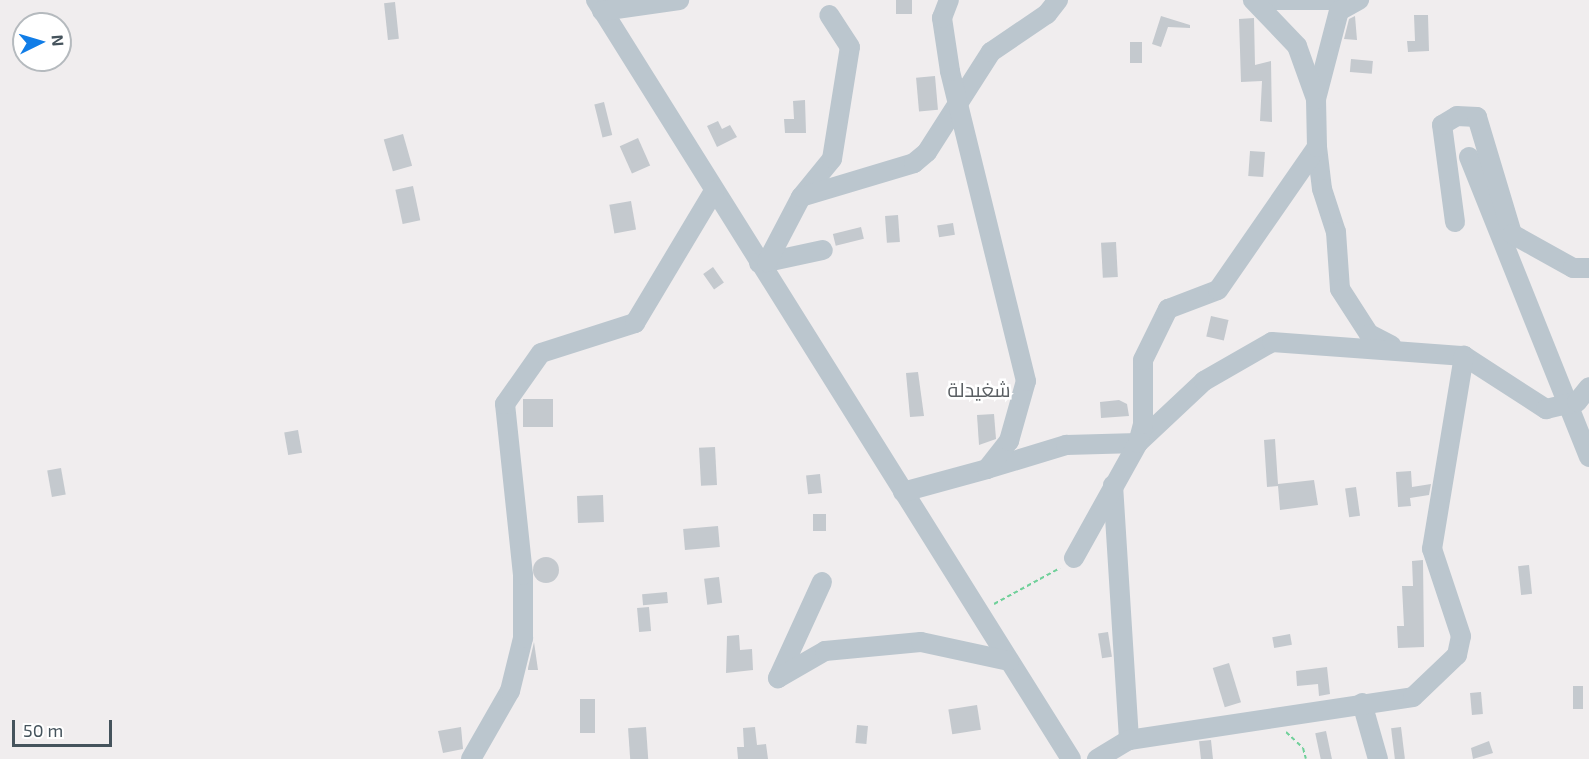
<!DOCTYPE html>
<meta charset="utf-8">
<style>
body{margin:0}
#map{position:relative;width:1589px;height:759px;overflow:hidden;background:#f0edee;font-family:"Exo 2",Cairo,sans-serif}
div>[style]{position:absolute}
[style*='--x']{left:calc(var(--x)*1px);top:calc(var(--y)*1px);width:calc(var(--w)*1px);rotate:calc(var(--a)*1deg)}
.building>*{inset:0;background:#c4c9ce;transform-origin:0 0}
.round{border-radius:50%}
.path>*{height:2px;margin-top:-1px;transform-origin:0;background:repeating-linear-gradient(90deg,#70d09a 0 4.5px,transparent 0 7.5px)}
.minor>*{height:20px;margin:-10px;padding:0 10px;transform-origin:10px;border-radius:10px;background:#bbc6ce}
span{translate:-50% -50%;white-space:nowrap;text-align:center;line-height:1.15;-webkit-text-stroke:5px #fff;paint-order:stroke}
.quarter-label{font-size:20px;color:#5a5f63}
.north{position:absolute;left:12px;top:12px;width:60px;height:60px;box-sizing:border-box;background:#fff;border:2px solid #b5babe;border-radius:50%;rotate:85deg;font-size:16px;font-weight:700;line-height:24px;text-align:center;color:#45535c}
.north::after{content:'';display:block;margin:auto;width:21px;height:27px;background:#117de7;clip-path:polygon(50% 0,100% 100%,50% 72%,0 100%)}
.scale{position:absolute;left:12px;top:720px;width:100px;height:27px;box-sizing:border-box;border:3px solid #45535c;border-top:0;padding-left:8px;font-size:18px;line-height:21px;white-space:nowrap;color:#45535c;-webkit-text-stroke:4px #fff;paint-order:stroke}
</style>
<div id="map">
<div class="building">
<i style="left:896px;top:0;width:16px;height:14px"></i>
<i style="left:395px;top:2px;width:37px;height:11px;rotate:84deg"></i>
<i style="clip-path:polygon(1414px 15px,1428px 15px,1429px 51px,1408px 52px,1407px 41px,1415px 41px)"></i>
<i style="clip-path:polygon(1161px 16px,1190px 25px,1190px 28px,1168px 27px,1161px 47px,1152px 44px)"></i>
<i style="clip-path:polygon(1355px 16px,1357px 40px,1344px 39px,1349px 19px)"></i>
<i style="clip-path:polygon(1254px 18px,1255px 65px,1271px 61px,1272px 122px,1260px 121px,1262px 81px,1241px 82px,1239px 19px)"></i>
<i style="left:1142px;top:42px;width:21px;height:12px;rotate:90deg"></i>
<i style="left:1351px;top:59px;width:22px;height:13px;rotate:5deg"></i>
<i style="left:935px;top:76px;width:34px;height:19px;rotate:85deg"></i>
<i style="clip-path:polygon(805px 100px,806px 133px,785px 133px,784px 119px,794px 119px,793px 101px)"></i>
<i style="left:604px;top:102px;width:34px;height:10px;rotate:76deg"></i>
<i style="clip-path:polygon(718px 121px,722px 129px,730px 125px,737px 137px,717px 147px,707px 126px)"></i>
<i style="left:403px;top:134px;width:33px;height:20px;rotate:74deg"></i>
<i style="left:638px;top:138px;width:30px;height:20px;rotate:66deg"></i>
<i style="left:1250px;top:151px;width:15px;height:25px;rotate:4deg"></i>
<i style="left:413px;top:186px;width:35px;height:18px;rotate:78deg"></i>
<i style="left:631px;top:201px;width:29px;height:22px;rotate:80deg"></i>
<i style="left:898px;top:215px;width:27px;height:13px;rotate:86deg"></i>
<i style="left:953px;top:223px;width:12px;height:16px;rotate:81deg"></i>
<i style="left:861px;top:227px;width:12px;height:29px;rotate:76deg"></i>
<i style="left:1116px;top:242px;width:35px;height:15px;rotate:87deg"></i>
<i style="left:713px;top:267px;width:19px;height:12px;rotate:55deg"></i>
<i style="left:1211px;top:316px;width:18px;height:21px;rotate:13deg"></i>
<i style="clip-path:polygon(918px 372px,924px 416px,910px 417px,906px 373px)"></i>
<i style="left:523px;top:399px;width:30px;height:28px"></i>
<i style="clip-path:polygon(1119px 400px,1127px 404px,1129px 416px,1101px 418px,1100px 402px)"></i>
<i style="clip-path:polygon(994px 414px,996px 439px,979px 445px,977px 415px)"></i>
<i style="left:298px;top:430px;width:23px;height:14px;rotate:80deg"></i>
<i style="clip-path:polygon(1275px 439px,1278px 484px,1314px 480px,1318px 505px,1280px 510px,1278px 486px,1267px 487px,1264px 440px)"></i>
<i style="left:715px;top:447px;width:38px;height:16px;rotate:87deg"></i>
<i style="left:61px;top:468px;width:27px;height:14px;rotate:80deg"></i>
<i style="clip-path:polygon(1411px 471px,1412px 487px,1431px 484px,1429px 495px,1410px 498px,1411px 506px,1398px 507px,1396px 472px)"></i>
<i style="left:820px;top:474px;width:19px;height:14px;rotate:84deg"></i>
<i style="left:1356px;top:487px;width:29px;height:11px;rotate:82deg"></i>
<i style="left:603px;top:495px;width:27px;height:26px;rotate:88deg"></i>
<i style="left:826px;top:514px;width:17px;height:13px;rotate:90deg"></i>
<i style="left:718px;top:526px;width:21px;height:35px;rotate:85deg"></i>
<i class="round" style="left:533px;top:557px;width:26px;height:26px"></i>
<i style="clip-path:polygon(1423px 560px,1424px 647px,1398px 648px,1397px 626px,1404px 626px,1402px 586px,1413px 586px,1412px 561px)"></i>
<i style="left:1529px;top:565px;width:29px;height:11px;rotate:84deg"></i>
<i style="left:719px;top:577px;width:26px;height:15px;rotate:83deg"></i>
<i style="left:667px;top:592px;width:11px;height:25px;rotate:85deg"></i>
<i style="left:649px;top:607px;width:24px;height:12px;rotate:85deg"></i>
<i style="left:1108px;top:632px;width:25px;height:10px;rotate:81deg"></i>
<i style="left:1290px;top:634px;width:11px;height:18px;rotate:80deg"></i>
<i style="clip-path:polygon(739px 635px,740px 650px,752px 649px,753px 670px,726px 673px,727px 636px)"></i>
<i style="clip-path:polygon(534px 642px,538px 670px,528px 670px,528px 668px)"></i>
<i style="left:1229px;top:663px;width:41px;height:17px;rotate:73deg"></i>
<i style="clip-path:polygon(1327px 667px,1330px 694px,1319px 696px,1318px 684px,1297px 686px,1296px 671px)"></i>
<i style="left:1573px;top:686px;width:10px;height:23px"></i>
<i style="left:1481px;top:692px;width:22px;height:11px;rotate:85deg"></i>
<i style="left:580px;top:699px;width:15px;height:34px"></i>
<i style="left:977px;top:705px;width:25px;height:29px;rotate:81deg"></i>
<i style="left:857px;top:725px;width:11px;height:18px;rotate:5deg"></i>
<i style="clip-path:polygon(461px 727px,463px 749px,443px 753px,438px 731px)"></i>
<i style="left:646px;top:727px;width:32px;height:18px;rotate:86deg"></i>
<i style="clip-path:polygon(755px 727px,757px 745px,766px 744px,768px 759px,738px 759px,737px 747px,744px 747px,743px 728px)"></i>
<i style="left:1401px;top:727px;width:32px;height:10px;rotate:83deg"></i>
<i style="left:1326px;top:731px;width:29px;height:11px;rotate:78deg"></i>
<i style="left:1211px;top:740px;width:19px;height:12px;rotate:84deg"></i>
<i style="clip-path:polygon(1489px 741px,1493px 753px,1473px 759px,1471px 748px)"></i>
</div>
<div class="path">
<i style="--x:994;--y:604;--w:75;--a:-28.6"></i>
<i style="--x:1286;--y:732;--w:23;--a:43"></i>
<i style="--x:1303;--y:748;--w:11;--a:75"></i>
</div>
<div class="minor">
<i style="--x:596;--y:0;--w:895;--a:57.96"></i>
<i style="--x:1274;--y:0;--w:63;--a:0"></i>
<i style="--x:602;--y:11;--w:78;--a:-8.1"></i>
<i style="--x:1316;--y:99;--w:91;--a:-75.4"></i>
<i style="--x:1339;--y:11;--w:23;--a:-29"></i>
<i style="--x:1317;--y:147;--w:42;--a:83.2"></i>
<i style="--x:1322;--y:189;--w:45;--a:72"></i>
<i style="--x:1336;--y:232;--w:57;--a:86"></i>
<i style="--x:1340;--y:289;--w:54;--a:57.2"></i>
<i style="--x:1369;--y:334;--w:25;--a:27"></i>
<i style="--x:1469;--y:157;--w:323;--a:68.2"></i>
<i style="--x:801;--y:197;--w:49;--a:-50.8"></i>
<i style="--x:832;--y:159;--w:113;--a:-80.9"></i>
<i style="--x:850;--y:47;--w:38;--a:-123"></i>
<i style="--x:1455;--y:222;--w:98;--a:-97.6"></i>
<i style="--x:1442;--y:125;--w:17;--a:-31"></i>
<i style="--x:1457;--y:116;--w:20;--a:3"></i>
<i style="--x:1477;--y:117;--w:122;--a:73.3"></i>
<i style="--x:1512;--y:234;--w:70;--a:29.1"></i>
<i style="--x:1573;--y:268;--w:16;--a:0"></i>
<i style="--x:767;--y:262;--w:57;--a:-12.1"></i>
<i style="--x:759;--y:263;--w:8;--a:-7"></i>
<i style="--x:767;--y:262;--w:73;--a:-62.4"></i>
<i style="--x:801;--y:197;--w:118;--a:-16.7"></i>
<i style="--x:914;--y:163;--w:17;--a:-40"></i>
<i style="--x:927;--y:152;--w:119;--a:-57.4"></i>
<i style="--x:991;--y:52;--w:68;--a:-34.2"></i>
<i style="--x:1047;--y:14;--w:18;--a:-52"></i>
<i style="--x:987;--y:469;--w:83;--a:-16.9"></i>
<i style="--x:1066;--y:445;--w:72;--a:-1.6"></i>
<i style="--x:1138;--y:443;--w:91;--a:-43.2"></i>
<i style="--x:1204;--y:381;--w:78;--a:-29.8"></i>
<i style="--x:1272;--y:342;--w:193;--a:4.2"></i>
<i style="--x:1464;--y:356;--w:98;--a:32.9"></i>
<i style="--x:1546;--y:409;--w:32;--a:-13"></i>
<i style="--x:1577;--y:402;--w:19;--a:-51"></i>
<i style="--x:1113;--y:485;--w:256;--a:86.4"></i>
<i style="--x:903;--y:492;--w:87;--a:-15.3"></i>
<i style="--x:987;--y:469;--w:36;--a:-52"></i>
<i style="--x:1009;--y:441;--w:62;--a:-74.2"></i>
<i style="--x:1026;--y:381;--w:319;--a:-103.8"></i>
<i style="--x:950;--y:71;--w:54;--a:-98.6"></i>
<i style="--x:942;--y:18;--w:19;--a:-69"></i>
<i style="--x:1074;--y:558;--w:132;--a:-60.9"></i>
<i style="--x:1138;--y:443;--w:20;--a:-75"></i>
<i style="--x:1143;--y:424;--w:64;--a:-90"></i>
<i style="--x:1143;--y:360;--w:57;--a:-63.9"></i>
<i style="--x:1168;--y:309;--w:53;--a:-20.8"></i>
<i style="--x:1218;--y:290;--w:174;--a:-55.3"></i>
<i style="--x:1317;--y:147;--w:48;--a:-91.2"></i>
<i style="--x:1316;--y:99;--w:56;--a:-109.7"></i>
<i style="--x:1297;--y:46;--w:64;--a:-133.7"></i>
<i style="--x:822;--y:582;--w:106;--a:114.6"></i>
<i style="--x:778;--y:678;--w:54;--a:-29.9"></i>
<i style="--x:825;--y:651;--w:96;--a:-5.4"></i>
<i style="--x:921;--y:642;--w:90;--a:12.2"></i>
<i style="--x:1362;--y:703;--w:58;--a:74.1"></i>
<i style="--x:471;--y:759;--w:78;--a:-60.2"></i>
<i style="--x:510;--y:691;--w:55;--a:-76.2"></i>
<i style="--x:523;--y:638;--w:63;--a:-90"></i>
<i style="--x:523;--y:575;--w:172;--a:-96"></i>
<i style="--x:505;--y:404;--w:62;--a:-54.8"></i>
<i style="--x:541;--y:353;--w:99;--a:-17.7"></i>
<i style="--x:635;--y:323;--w:154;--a:-59.1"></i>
<i style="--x:1097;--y:759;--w:37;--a:-31"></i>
<i style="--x:1129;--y:740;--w:287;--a:-8.6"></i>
<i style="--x:1413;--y:697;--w:61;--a:-43.7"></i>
<i style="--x:1457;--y:655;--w:19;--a:-78"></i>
<i style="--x:1461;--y:636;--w:92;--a:-108.4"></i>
<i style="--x:1432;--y:549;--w:196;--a:-80.6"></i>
</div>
<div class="quarter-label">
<span style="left:979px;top:389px">شغيدلة</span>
</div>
<div class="north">N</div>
<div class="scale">50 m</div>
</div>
